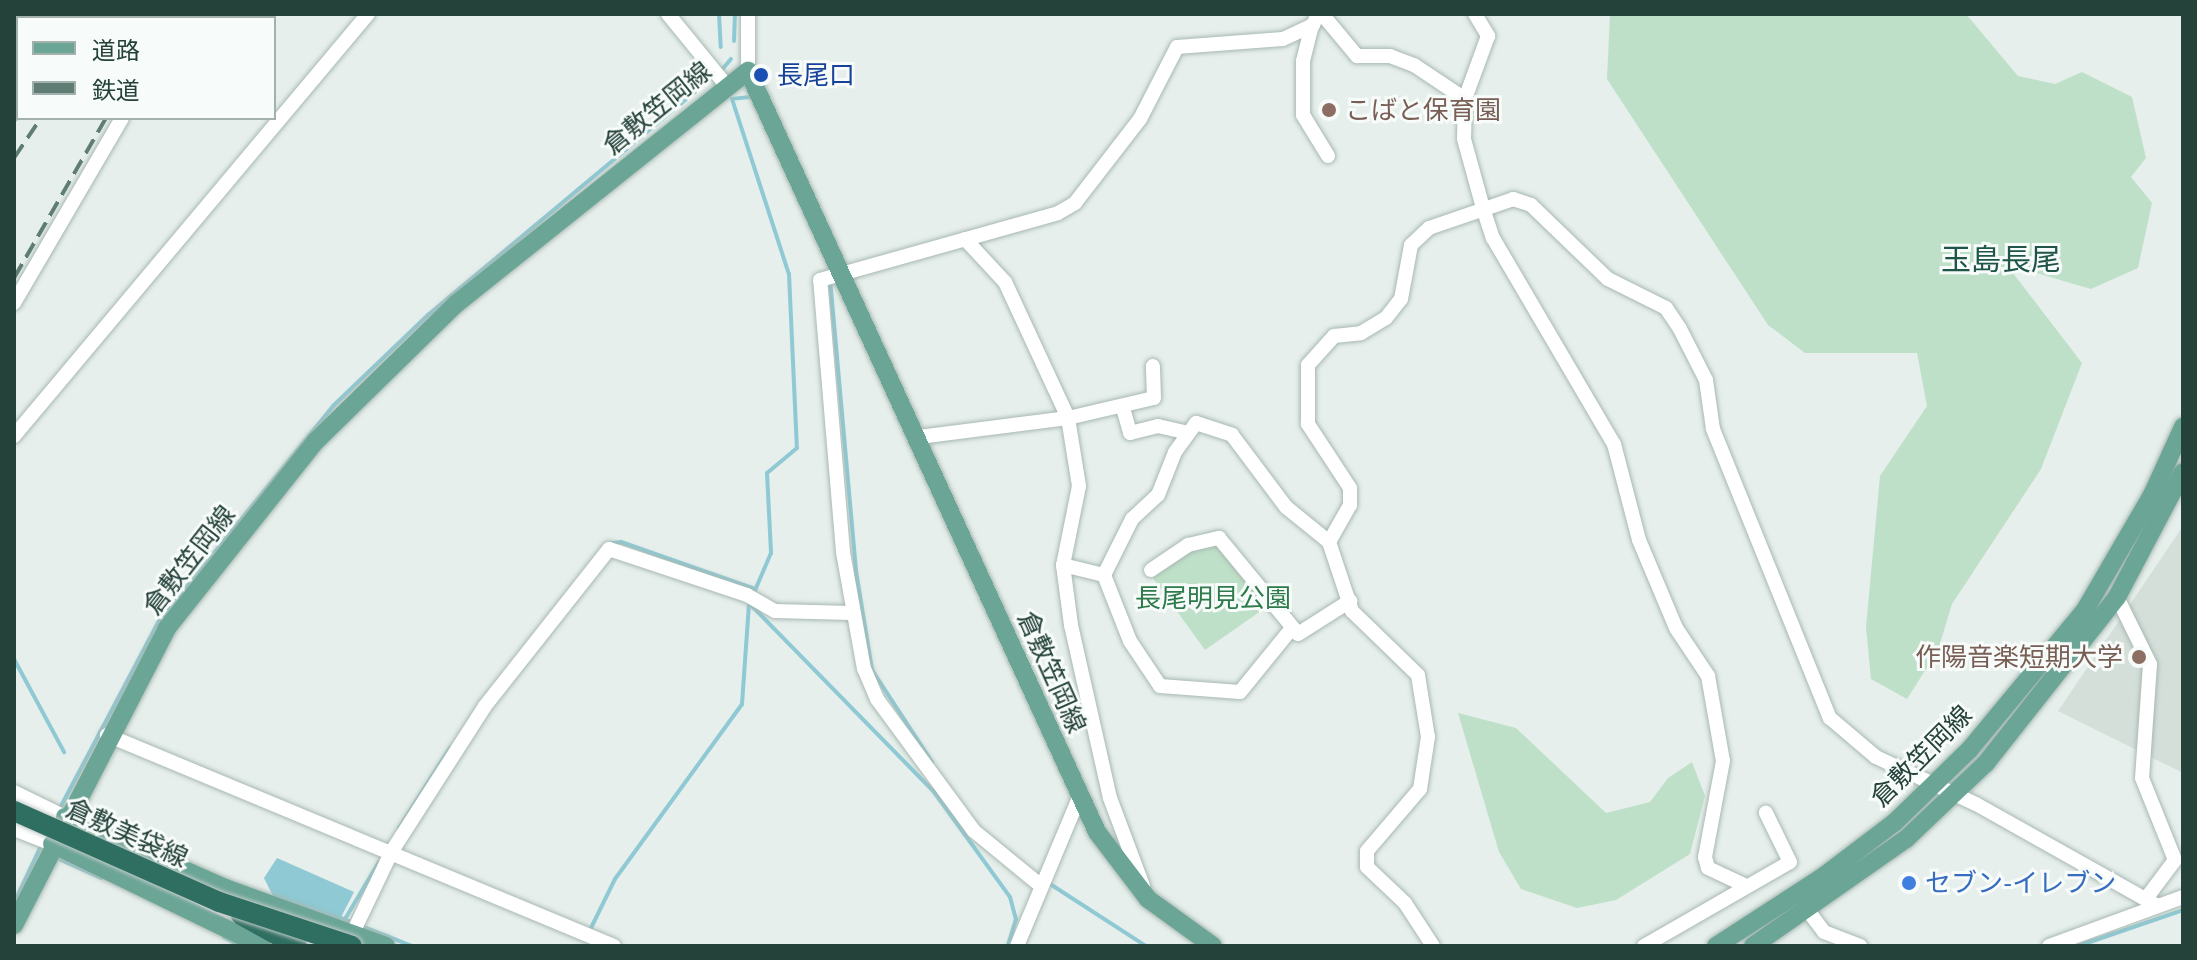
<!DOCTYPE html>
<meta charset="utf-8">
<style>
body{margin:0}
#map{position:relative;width:2197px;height:960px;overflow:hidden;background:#e6efeb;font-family:"PT Sans","Noto Sans JP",sans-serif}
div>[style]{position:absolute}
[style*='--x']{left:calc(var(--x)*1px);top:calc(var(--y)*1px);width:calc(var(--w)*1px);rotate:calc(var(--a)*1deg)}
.built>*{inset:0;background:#d4dfda}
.green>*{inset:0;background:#bfe0c8}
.water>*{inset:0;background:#8ec9d4}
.stream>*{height:4px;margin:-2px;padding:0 2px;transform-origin:2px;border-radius:2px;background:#8ec9d4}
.roads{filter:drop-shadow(0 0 2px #a8b8b2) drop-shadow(0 0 2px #a8b8b2)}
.minor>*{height:14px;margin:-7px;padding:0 7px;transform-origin:7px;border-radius:7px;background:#fff}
.major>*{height:18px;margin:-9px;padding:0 9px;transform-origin:9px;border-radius:9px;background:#6aa596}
.highway>*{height:20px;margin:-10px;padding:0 10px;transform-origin:10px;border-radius:10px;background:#2f6f62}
.rail>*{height:4px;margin-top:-2px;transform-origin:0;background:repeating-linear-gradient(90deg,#5f7d75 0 16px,transparent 0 24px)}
.bridges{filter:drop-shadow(0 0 2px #c2cac8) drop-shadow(0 0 2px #c2cac8)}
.highway-bridge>*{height:20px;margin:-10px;padding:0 10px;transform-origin:10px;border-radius:10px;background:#2f6f62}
.dots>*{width:22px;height:22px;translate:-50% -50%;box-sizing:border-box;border:4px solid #f7fbf9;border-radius:50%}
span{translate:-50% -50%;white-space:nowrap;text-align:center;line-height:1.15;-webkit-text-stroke:6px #f7fbf9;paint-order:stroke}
.transit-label{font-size:26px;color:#164399}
.left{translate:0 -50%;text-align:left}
.street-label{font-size:26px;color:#24423a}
.education-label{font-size:26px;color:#785e54}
.right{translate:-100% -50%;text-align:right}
.park-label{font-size:26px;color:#2d7a4b}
.shop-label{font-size:26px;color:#366cbe}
.quarter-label{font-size:30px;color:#1f5548}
.frame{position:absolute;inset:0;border:16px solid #24423a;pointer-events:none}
.legend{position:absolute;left:16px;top:16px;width:260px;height:104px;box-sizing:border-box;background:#f7fbf9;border:2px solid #a3b1ad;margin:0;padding:10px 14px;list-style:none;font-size:24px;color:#24423a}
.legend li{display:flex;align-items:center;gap:16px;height:40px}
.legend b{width:40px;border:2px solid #a3b1ad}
</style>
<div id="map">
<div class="built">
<i style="clip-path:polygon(2183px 526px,2183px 773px,2058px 711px)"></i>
</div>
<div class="green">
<i style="clip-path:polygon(1610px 14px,1966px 14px,2018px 76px,2055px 84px,2082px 72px,2132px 97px,2146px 158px,2131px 177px,2152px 203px,2138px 268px,2091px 289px,2006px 264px,2082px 363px,2041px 469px,1952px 604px,1938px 650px,1907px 699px,1871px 679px,1866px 627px,1880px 476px,1927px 406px,1917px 353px,1805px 353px,1768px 325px,1607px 79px)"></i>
<i style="clip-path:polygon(1217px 544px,1268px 606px,1205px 650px,1150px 574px,1193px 548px)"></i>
<i style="clip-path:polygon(1458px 713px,1516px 728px,1606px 813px,1650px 802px,1668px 778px,1692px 762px,1705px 796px,1690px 854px,1616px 900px,1577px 908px,1521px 889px,1499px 852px)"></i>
</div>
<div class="water">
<i style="clip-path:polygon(277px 858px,354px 892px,339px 921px,273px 896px,264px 878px)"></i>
</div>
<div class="stream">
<i style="--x:719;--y:14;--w:33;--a:87"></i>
<i style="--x:88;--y:18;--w:5;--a:-53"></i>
<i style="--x:734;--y:41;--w:27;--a:-88"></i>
<i style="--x:720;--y:72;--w:17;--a:-50"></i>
<i style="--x:750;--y:97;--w:18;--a:174"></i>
<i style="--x:732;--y:99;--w:184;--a:72"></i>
<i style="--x:789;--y:274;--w:174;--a:87.4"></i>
<i style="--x:797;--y:448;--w:39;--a:140"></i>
<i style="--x:767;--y:473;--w:80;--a:87.1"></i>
<i style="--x:771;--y:553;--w:46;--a:113.2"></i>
<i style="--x:14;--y:121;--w:6;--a:-45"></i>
<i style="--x:830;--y:279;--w:293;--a:84.9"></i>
<i style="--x:856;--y:571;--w:100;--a:80.8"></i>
<i style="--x:872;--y:670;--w:110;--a:56.9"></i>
<i style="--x:606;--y:544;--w:15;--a:-8"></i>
<i style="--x:621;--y:542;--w:142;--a:19.3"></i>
<i style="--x:749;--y:603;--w:264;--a:45.6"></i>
<i style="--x:934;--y:792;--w:130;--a:54.1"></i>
<i style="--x:1010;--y:897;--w:23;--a:75"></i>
<i style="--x:1016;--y:919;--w:28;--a:107"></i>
<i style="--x:14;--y:659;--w:106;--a:61.7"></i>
<i style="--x:61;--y:806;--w:209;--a:-62.1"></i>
<i style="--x:159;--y:621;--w:277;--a:-51"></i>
<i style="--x:333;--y:406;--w:132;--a:-43.8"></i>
<i style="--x:428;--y:315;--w:371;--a:-39.9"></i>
<i style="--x:399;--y:828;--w:95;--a:-57.5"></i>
<i style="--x:61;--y:860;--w:44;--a:24.2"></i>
<i style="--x:1047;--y:882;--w:118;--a:32.9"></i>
<i style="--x:14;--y:903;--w:63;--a:-64.7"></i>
<i style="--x:336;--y:916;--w:82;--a:21.5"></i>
<i style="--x:345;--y:919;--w:66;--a:-59.2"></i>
<i style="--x:589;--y:932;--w:59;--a:-63.9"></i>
<i style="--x:615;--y:879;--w:216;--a:-54"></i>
<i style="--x:742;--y:704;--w:100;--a:-86"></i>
<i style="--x:224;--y:937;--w:18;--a:29"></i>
<i style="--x:2078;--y:946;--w:111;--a:-18.9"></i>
</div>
<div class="roads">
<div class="minor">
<i style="--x:668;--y:14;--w:92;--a:50.8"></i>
<i style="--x:1322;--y:14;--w:55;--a:50.2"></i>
<i style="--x:1357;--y:56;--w:33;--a:0"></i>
<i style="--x:1390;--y:56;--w:26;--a:21"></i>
<i style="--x:1414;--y:65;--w:61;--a:33.7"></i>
<i style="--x:1475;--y:14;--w:26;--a:59"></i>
<i style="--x:1488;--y:36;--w:67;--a:110.1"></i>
<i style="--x:1465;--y:99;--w:40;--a:91.4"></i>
<i style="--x:1464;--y:139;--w:72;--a:74.6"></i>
<i style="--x:1483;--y:208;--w:32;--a:72"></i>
<i style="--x:1493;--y:238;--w:239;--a:59.6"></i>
<i style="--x:1614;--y:444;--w:99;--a:75.4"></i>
<i style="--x:1639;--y:540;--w:95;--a:67.2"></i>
<i style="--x:1676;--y:628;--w:58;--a:56.3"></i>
<i style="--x:1708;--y:676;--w:86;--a:80"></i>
<i style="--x:1723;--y:761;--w:98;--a:100.6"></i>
<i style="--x:1705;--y:857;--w:11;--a:75"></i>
<i style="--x:1708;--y:868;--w:42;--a:25.3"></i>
<i style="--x:78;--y:18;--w:5;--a:-53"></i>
<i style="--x:184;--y:18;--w:4;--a:-63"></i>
<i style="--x:1312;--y:25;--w:37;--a:104"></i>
<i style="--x:1303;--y:61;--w:54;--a:90"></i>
<i style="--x:1303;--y:115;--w:48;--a:58.6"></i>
<i style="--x:748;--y:71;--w:57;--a:-90"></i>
<i style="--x:14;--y:78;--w:7;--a:56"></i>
<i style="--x:14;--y:109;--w:6;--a:-51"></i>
<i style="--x:965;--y:239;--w:59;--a:47.1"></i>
<i style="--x:1005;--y:282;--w:150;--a:65.1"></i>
<i style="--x:1068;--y:418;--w:69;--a:80.8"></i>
<i style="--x:1079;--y:486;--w:81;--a:101.4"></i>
<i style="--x:1063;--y:565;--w:61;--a:82.4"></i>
<i style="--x:1071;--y:625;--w:177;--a:77.3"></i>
<i style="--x:1110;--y:798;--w:94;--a:69.4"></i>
<i style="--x:14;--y:303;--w:214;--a:-59.7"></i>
<i style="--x:1123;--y:408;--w:26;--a:74"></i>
<i style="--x:1130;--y:433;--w:29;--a:-14"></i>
<i style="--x:1158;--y:426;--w:28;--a:13"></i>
<i style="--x:14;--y:436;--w:551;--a:-50.01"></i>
<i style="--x:919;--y:437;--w:150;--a:-7.3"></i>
<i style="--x:1068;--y:418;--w:88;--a:-13.1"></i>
<i style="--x:1154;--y:398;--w:32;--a:-92"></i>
<i style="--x:1063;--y:565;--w:42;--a:13.7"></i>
<i style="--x:1104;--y:575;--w:71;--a:68.5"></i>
<i style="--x:1130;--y:641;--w:54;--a:56.3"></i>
<i style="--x:1160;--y:686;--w:80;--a:4.3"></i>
<i style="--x:1240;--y:692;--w:82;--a:-50.9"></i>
<i style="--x:1151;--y:570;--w:45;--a:-34"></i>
<i style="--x:1188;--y:545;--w:32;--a:-13"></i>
<i style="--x:1219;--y:538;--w:124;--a:50.5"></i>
<i style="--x:1298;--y:634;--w:62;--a:-32.4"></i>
<i style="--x:1104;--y:575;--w:63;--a:-63.4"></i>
<i style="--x:1132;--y:519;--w:35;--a:-43"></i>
<i style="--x:1158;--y:495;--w:46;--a:-68.4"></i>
<i style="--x:1175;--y:452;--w:36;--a:-54"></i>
<i style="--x:1196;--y:423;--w:38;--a:18"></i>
<i style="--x:1232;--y:435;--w:90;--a:53.1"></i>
<i style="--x:1286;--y:507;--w:55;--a:39.1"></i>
<i style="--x:2117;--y:597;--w:75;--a:63.8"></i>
<i style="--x:2150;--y:664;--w:114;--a:94"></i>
<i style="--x:2142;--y:778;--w:88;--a:68.1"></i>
<i style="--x:2175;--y:860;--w:45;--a:126.9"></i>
<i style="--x:107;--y:735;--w:549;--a:22.6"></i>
<i style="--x:14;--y:792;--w:57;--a:26.1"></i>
<i style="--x:14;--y:829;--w:41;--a:21.5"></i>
<i style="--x:1040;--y:885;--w:85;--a:-140.7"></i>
<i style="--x:974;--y:831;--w:164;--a:-126.3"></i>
<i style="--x:877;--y:699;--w:33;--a:-113"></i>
<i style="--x:864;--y:669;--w:119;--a:-100.2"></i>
<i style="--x:843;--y:552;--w:273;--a:-94.8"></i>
<i style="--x:820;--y:280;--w:247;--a:-15.7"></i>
<i style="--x:1058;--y:213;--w:20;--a:-30"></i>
<i style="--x:1075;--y:203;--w:106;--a:-52.3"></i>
<i style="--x:1140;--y:119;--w:81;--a:-62.8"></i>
<i style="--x:1177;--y:47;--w:106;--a:-4.3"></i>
<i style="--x:1283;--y:39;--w:33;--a:-25"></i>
<i style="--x:1313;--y:25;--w:12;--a:-66"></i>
<i style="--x:1809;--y:912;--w:25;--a:53"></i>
<i style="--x:1824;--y:932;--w:39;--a:21"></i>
<i style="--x:349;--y:941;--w:100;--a:-64.5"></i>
<i style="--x:392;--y:851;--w:172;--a:-57.3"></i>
<i style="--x:485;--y:706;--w:200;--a:-51.7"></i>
<i style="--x:609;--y:549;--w:145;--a:18.4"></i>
<i style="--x:747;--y:595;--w:32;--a:30"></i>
<i style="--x:775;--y:611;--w:76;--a:1.5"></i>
<i style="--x:1017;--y:946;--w:160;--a:-67.3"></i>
<i style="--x:1433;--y:946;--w:51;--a:-123.1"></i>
<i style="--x:1405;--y:903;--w:52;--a:-136.5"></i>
<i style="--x:1367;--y:867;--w:16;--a:-90"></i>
<i style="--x:1367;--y:851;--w:82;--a:-49.5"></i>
<i style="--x:1420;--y:789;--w:53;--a:-81.3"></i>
<i style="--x:1428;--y:737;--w:63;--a:-99.2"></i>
<i style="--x:1418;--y:675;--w:92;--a:-135.9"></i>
<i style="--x:1352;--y:611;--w:73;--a:-108.4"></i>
<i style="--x:1329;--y:542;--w:43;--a:-60.4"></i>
<i style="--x:1350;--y:505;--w:17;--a:-90"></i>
<i style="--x:1350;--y:488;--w:77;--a:-123.3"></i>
<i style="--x:1308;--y:424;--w:59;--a:-90"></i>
<i style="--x:1308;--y:365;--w:39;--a:-48"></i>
<i style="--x:1334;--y:336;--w:27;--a:-6"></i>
<i style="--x:1361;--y:333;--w:29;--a:-31"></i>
<i style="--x:1386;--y:318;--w:24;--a:-52"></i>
<i style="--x:1401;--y:299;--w:55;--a:-79.5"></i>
<i style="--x:1411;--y:245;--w:25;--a:-43"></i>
<i style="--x:1429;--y:228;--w:89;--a:-19"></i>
<i style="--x:1513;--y:199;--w:19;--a:18"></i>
<i style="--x:1531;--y:205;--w:107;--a:43.9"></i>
<i style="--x:1608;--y:279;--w:65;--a:26.6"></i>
<i style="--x:1666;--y:308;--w:25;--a:56"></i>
<i style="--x:1680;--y:329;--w:57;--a:63"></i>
<i style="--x:1706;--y:380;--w:49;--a:81.9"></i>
<i style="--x:1713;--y:429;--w:312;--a:68"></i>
<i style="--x:1830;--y:718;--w:60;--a:40.3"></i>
<i style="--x:1876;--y:757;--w:110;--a:25.2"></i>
<i style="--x:1976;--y:804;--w:206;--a:29.3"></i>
<i style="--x:1644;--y:946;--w:168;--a:-29.9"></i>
<i style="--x:1790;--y:862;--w:55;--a:-116.1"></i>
<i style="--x:2049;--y:946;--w:143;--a:-20.1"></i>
</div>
<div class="major">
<i style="--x:65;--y:817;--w:175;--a:23.9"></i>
<i style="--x:225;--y:888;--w:171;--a:19.8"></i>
<i style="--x:52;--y:844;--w:233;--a:25.9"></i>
<i style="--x:14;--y:925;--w:334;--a:-62.7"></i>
<i style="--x:167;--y:628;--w:239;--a:-51.5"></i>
<i style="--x:316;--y:441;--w:196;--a:-44.4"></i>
<i style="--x:456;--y:304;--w:374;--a:-38.6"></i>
<i style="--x:748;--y:71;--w:837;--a:65.36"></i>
<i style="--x:1097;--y:832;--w:84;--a:52.7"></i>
<i style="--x:1148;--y:899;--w:80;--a:35.9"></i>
<i style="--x:1716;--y:946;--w:129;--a:-32.9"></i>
<i style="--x:1824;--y:876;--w:89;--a:-37.3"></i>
<i style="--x:1895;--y:822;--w:105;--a:-44.2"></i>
<i style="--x:1970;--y:749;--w:180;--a:-50.4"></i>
<i style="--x:2085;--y:610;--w:133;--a:-59.8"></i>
<i style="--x:2152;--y:495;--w:75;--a:-65.5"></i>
<i style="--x:1753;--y:946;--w:187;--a:-35"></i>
<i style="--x:1906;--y:839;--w:110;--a:-43.5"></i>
<i style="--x:1986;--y:763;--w:211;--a:-51.7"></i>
<i style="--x:2117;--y:597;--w:141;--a:-62.2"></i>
</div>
<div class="highway">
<i style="--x:241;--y:915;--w:64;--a:29"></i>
</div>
</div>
<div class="rail">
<i style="--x:110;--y:18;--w:5;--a:-53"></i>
<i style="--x:170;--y:18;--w:4;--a:-63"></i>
<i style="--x:14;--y:158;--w:48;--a:-56"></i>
<i style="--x:14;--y:278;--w:185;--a:-60.1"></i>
</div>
<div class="bridges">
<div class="highway-bridge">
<i style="--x:14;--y:811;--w:224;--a:23.9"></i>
<i style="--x:219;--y:902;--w:140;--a:18.3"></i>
</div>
</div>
<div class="dots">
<i style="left:761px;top:75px;background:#1a4fb4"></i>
<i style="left:1329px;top:110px;background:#8d6e63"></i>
<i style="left:2139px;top:657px;background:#8d6e63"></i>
<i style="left:1909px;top:883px;background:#3f7fe0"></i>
</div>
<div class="transit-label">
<span class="left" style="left:777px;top:75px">長尾口</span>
</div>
<div class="street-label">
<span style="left:657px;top:108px;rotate:-39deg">倉敷笠岡線</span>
<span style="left:189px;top:560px;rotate:-52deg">倉敷笠岡線</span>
<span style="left:1052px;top:672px;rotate:66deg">倉敷笠岡線</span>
<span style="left:1921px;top:756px;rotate:-45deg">倉敷笠岡線</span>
<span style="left:127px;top:833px;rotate:24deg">倉敷美袋線</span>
</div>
<div class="education-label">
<span class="left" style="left:1345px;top:110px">こばと保育園</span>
<span class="right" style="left:2123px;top:657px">作陽音楽短期大学</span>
</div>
<div class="park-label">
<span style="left:1213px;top:598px">長尾明見公園</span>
</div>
<div class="shop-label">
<span class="left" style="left:1925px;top:883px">セブン-イレブン</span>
</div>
<div class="quarter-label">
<span style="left:2001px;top:259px">玉島長尾</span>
</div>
<div class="frame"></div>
<ul class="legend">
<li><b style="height:10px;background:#6aa596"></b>道路</li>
<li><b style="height:10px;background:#5f7d75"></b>鉄道</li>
</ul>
</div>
